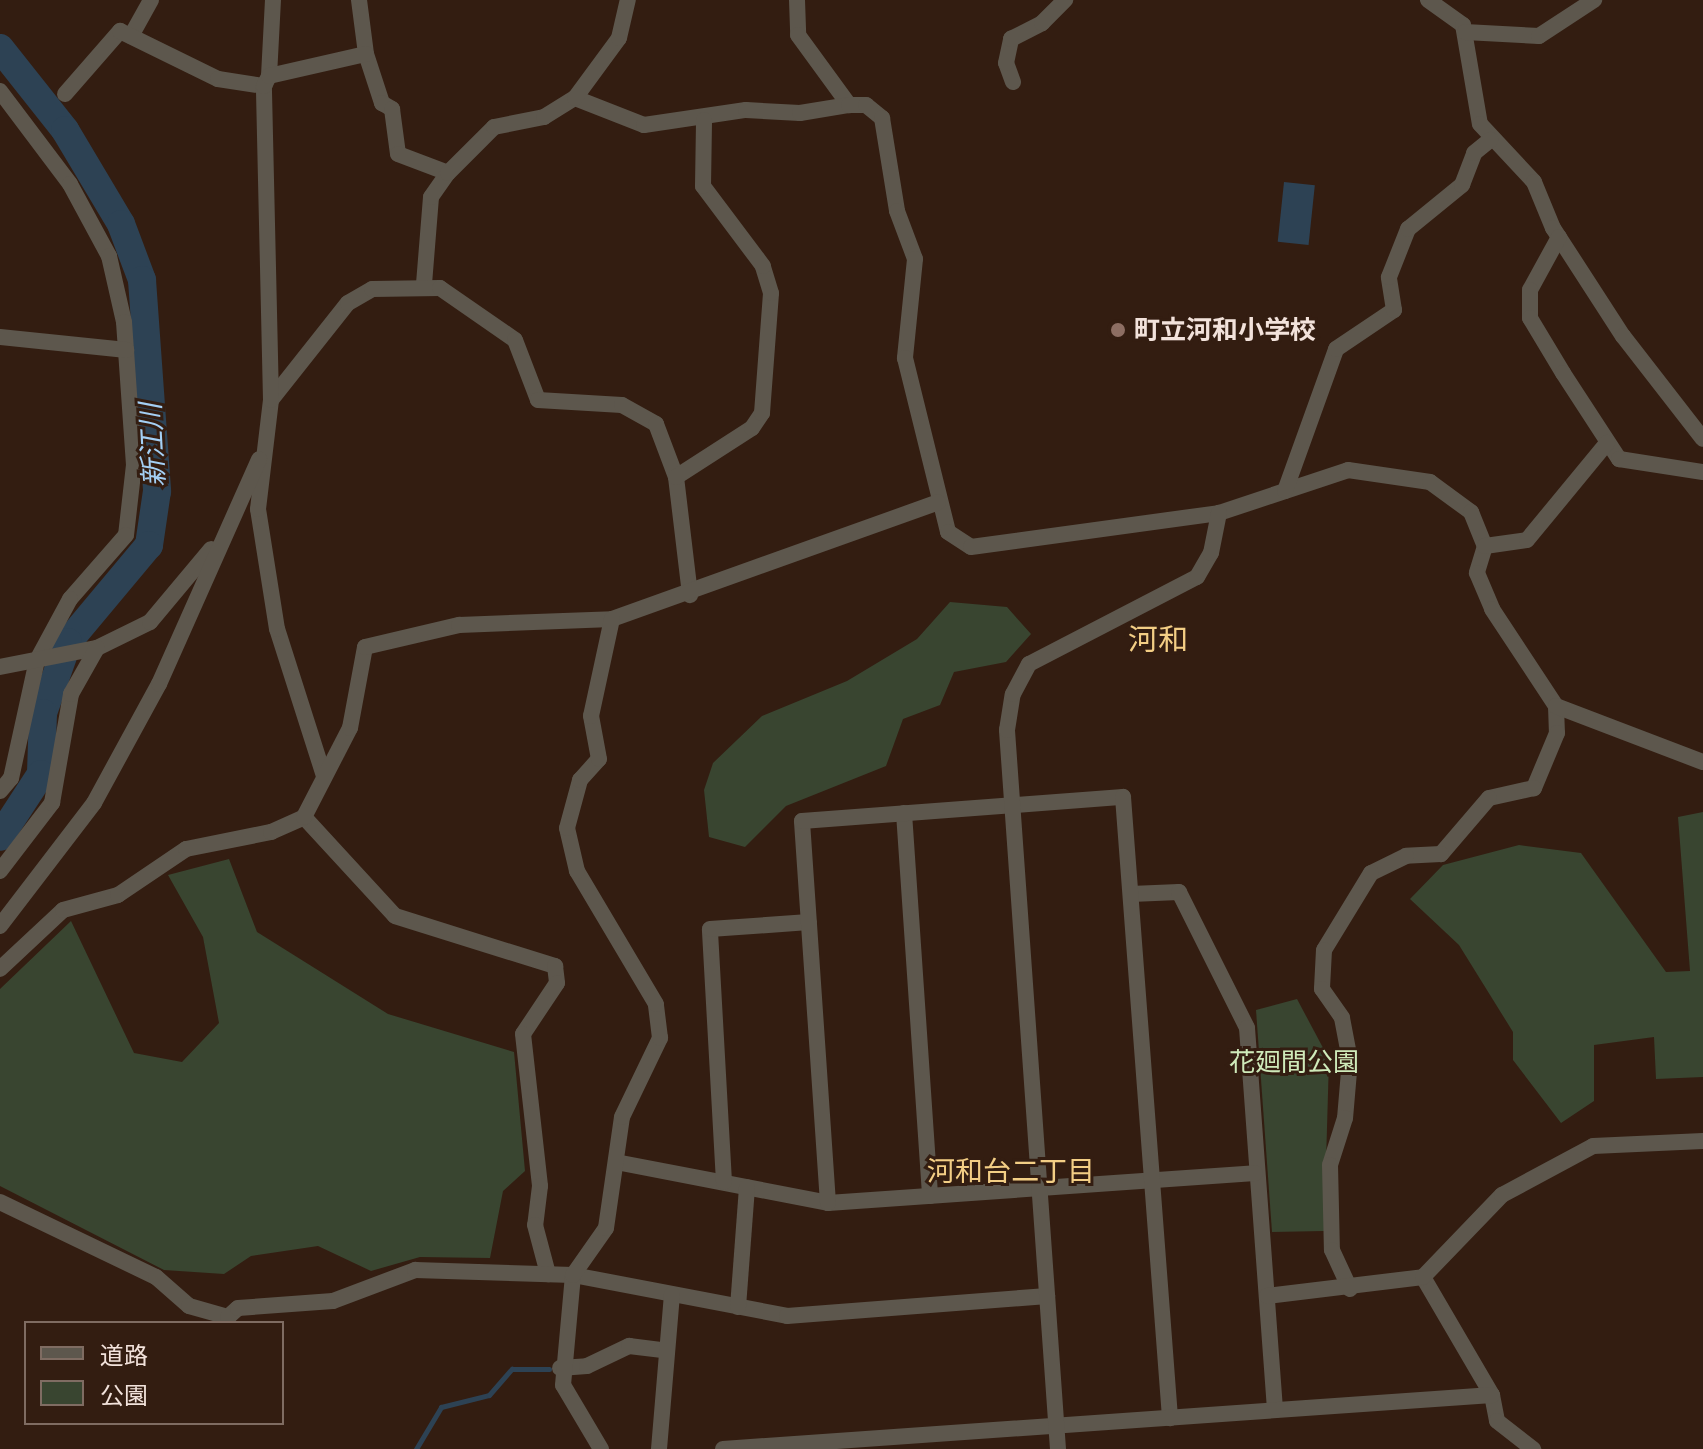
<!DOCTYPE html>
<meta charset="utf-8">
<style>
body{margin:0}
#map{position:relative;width:1703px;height:1449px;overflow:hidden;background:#331d11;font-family:"Public Sans","Noto Sans JP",sans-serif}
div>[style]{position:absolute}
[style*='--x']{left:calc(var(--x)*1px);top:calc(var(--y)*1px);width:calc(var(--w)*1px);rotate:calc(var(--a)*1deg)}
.green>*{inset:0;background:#394530}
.water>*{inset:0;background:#2d4254;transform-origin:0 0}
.stream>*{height:5px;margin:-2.5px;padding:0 2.5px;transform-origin:2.5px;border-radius:2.5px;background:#2d4254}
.river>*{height:28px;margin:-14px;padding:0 14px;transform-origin:14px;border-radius:14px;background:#2d4254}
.minor>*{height:16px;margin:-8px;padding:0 8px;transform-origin:8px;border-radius:8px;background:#5d574d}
.dots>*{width:22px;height:22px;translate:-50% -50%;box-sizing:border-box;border:4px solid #331d11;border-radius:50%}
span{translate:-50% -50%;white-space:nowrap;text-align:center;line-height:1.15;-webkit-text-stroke:6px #331d11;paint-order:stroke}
.poi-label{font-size:26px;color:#f2e2db;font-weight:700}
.left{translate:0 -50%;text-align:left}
.park-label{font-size:26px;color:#cfeaba}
.water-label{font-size:28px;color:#a4d0f5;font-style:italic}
.neighbourhood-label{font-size:28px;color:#f3ce85}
.quarter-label{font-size:30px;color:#f3ce85}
.legend{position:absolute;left:24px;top:1321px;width:260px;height:104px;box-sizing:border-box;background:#331d11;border:2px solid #7f6c62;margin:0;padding:10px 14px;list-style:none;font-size:24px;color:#f2e2db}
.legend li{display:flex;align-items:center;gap:16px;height:40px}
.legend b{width:40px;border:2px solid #7f6c62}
</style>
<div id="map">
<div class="green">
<i style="clip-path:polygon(950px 602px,1007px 607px,1031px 634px,1006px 662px,954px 672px,940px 705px,903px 719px,886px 766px,786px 806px,745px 847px,709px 837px,704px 790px,713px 763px,762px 716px,847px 681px,917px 639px)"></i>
<i style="clip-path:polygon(1703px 812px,1703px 1077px,1656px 1079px,1654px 1037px,1594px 1045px,1594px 1101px,1561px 1123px,1513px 1060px,1513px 1032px,1459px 945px,1410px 899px,1443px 865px,1519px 845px,1581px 853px,1666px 972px,1690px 971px,1678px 817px)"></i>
<i style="clip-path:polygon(229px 859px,257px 932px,388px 1014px,514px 1052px,525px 1171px,503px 1191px,490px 1258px,420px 1257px,371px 1271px,318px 1246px,251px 1256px,224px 1274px,164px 1270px,0 1186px,0 989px,71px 921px,134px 1053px,182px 1062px,219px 1023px,203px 937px,168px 875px)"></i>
<i style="clip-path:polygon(1297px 999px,1329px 1059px,1324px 1231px,1272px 1232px,1256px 1010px)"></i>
</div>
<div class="water">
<i style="left:1284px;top:182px;width:31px;height:60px;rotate:6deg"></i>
</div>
<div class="stream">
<i style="--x:416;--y:1449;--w:49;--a:-59.2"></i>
<i style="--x:441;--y:1407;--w:49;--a:-14"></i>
<i style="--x:489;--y:1395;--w:35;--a:-49"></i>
<i style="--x:512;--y:1369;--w:37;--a:0"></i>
</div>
<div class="river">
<i style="--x:0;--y:48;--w:105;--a:51.6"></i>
<i style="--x:65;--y:130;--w:109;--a:59.2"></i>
<i style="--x:121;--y:224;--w:60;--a:69.4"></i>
<i style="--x:142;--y:280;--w:212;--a:85.9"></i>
<i style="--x:157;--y:491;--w:55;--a:98.4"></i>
<i style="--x:149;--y:545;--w:126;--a:129.9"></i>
<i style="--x:68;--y:642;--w:75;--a:109.4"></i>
<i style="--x:43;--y:713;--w:61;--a:91.9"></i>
<i style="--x:41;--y:774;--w:75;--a:123.1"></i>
</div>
<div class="minor">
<i style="--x:359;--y:0;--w:54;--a:82.6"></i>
<i style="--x:366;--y:54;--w:52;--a:71.9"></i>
<i style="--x:382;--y:103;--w:12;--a:31"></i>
<i style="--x:392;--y:109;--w:45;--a:82.4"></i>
<i style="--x:398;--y:154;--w:53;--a:20.8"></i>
<i style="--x:797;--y:0;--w:35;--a:88"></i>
<i style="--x:798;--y:35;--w:87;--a:53.9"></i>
<i style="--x:1428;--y:0;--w:43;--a:35.5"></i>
<i style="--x:1463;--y:25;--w:100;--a:80.3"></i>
<i style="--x:1480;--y:124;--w:79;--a:47"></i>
<i style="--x:1534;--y:182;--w:50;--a:67.6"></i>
<i style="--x:1553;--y:228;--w:129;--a:57.1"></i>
<i style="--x:1623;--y:336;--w:130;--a:52.2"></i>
<i style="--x:1465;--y:32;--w:74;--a:3.1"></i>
<i style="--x:1539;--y:36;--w:66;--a:-33.2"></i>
<i style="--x:131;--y:36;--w:41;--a:-60.9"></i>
<i style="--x:269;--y:76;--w:76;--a:-87"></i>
<i style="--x:1013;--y:82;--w:20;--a:-110"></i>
<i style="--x:1006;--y:63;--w:25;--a:-78"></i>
<i style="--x:1011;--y:39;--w:35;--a:-27"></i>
<i style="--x:1042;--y:23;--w:33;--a:-45"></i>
<i style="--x:0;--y:91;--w:116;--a:53"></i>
<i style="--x:70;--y:184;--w:82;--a:61.6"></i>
<i style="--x:109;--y:256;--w:68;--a:77.2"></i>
<i style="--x:124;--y:322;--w:143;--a:86"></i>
<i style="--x:134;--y:465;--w:70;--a:96.5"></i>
<i style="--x:126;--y:535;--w:85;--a:131.2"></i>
<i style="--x:70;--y:599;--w:69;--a:118.4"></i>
<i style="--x:37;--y:660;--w:121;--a:102.4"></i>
<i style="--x:11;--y:778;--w:17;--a:130"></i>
<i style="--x:65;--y:94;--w:84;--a:-48.9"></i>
<i style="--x:120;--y:31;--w:109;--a:26.1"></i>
<i style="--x:218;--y:79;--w:47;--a:8.7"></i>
<i style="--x:575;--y:98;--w:74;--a:21.4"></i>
<i style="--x:644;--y:125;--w:103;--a:-8.4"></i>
<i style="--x:746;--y:110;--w:54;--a:3.2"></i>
<i style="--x:800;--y:113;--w:50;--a:-9.3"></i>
<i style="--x:849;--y:105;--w:17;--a:0"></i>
<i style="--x:866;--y:105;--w:21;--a:39"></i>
<i style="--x:882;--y:118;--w:94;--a:80.8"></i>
<i style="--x:897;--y:211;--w:51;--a:69.4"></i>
<i style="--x:915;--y:259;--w:100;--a:95.8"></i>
<i style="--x:905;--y:358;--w:179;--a:76.1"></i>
<i style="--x:948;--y:532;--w:27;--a:33"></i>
<i style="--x:971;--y:547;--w:250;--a:-7.8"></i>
<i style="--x:1219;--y:513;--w:136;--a:-18.4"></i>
<i style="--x:1348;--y:470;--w:83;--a:8.3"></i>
<i style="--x:1430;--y:482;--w:51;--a:36.2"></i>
<i style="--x:1471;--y:512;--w:37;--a:68"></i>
<i style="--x:1485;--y:546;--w:28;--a:107"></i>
<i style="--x:1477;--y:573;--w:39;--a:67"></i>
<i style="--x:1492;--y:609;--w:116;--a:56.6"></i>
<i style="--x:1556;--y:706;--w:27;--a:88"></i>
<i style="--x:1557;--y:733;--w:60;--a:112.7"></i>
<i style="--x:1534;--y:788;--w:46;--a:167.5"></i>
<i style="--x:1489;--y:798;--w:74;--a:130.6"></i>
<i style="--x:1441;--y:854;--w:35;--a:177"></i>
<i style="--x:1406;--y:856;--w:39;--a:154"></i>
<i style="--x:1371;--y:873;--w:90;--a:121.4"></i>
<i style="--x:1324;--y:950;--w:39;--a:93"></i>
<i style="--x:1322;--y:989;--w:35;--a:55"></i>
<i style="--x:1342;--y:1018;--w:43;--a:79.2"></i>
<i style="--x:1350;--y:1060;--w:58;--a:94.9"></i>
<i style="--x:1345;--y:1118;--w:49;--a:107.7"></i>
<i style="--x:1330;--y:1165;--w:85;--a:88.7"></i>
<i style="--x:1332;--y:1250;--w:43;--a:65.2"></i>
<i style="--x:1559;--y:237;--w:60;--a:118.7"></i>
<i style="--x:1530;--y:290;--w:28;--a:90"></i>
<i style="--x:1530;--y:318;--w:64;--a:59"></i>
<i style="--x:1563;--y:373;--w:103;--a:56.9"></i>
<i style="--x:1619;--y:459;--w:85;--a:8.8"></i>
<i style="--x:424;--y:284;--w:87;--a:-85.4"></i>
<i style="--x:431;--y:197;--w:29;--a:-55"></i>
<i style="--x:448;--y:173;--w:65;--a:-45"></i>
<i style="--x:494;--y:127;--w:51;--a:-11.3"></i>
<i style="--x:544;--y:117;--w:36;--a:-32"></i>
<i style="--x:575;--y:98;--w:74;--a:-53.7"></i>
<i style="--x:619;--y:38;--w:39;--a:-77"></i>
<i style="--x:0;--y:337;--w:127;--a:5.9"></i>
<i style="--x:271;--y:400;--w:124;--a:-51.6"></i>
<i style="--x:348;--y:303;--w:28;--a:-30"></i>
<i style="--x:372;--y:289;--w:68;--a:-0.8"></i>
<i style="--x:440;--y:288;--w:91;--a:34.7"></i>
<i style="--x:515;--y:340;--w:64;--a:69"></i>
<i style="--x:538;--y:400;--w:84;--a:3.4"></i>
<i style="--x:622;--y:405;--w:39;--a:29"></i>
<i style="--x:656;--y:424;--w:57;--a:69.3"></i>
<i style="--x:676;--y:477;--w:119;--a:83.2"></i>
<i style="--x:676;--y:477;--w:90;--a:-32.8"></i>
<i style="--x:752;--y:428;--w:18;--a:-56"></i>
<i style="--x:762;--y:413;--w:120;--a:-85.7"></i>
<i style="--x:771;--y:293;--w:28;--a:-107"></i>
<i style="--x:763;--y:266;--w:100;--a:-126.9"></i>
<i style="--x:703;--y:186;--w:66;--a:-89.1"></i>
<i style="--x:1285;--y:491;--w:151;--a:-70.2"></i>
<i style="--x:1336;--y:349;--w:70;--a:-33.9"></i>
<i style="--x:1394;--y:310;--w:33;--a:-99"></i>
<i style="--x:1389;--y:277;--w:52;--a:-68.4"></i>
<i style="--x:1408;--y:229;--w:70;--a:-39.2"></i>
<i style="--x:1462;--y:185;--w:34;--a:-69"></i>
<i style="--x:1474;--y:153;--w:21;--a:-39"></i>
<i style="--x:1485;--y:546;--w:42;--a:-8.1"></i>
<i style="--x:1527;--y:540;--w:126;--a:-50.5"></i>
<i style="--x:0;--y:667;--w:99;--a:-11.1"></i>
<i style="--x:97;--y:648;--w:59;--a:-26.1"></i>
<i style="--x:150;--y:622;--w:95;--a:-50.1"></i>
<i style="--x:1556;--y:706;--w:157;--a:20.9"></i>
<i style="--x:324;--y:776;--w:154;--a:-107.7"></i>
<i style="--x:277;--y:629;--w:121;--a:-99"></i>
<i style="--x:258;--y:509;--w:110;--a:-83.2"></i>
<i style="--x:271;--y:400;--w:314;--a:-91.3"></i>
<i style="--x:264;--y:86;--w:11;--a:-63"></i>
<i style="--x:269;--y:76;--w:99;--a:-12.8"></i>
<i style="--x:904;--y:813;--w:384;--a:86.1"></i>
<i style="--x:304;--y:817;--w:134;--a:47.4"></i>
<i style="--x:395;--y:916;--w:168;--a:17.4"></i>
<i style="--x:555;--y:966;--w:17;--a:83"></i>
<i style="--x:557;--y:983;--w:61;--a:123.7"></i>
<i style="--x:523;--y:1034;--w:153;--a:83.6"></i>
<i style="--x:540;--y:1186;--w:39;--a:97"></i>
<i style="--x:535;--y:1225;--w:51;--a:75.1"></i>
<i style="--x:0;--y:871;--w:86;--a:-52.6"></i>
<i style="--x:52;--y:803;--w:111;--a:-80.1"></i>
<i style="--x:71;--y:694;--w:53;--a:-60.5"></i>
<i style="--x:1131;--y:894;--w:48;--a:-2.4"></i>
<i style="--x:1179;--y:892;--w:152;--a:63.4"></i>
<i style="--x:1247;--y:1028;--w:383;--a:85.8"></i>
<i style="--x:0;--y:926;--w:155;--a:-52.6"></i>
<i style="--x:94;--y:803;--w:136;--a:-61.4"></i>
<i style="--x:159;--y:684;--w:246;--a:-66"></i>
<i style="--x:0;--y:969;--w:86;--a:-43.1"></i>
<i style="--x:63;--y:910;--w:57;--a:-15.3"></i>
<i style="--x:118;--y:895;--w:82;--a:-34.1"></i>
<i style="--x:186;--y:849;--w:87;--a:-11.3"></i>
<i style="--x:271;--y:832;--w:36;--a:-24"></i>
<i style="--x:304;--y:817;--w:100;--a:-62.7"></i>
<i style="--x:350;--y:728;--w:82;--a:-79.5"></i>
<i style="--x:365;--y:647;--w:97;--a:-13.2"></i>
<i style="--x:459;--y:625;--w:153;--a:-2.2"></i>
<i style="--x:612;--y:619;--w:346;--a:-19.7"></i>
<i style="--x:616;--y:1162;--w:216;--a:10.9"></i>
<i style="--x:828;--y:1203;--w:428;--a:-4"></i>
<i style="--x:724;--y:1182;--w:253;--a:-93.2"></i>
<i style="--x:710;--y:929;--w:99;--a:-4"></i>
<i style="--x:0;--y:1202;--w:173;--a:25.7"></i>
<i style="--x:156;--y:1277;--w:44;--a:41.3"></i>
<i style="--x:189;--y:1306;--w:41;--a:15.8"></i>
<i style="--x:228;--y:1317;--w:13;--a:-42"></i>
<i style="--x:238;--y:1308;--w:95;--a:-4.2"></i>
<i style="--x:333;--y:1301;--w:88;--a:-20.7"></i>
<i style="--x:415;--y:1270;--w:158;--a:1.8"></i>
<i style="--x:573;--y:1275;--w:218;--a:10.8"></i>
<i style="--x:787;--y:1316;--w:261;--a:-4.4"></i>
<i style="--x:828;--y:1203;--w:383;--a:-93.9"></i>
<i style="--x:802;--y:821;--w:322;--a:-4.3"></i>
<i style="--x:1123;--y:797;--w:623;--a:85.67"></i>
<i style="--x:1423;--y:1277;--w:137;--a:59.7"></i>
<i style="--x:1492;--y:1395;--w:26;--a:79"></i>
<i style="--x:1497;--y:1421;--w:46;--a:37.9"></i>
<i style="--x:1267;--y:1296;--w:157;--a:-6.9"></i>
<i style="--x:1423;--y:1277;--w:114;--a:-46.1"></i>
<i style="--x:1502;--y:1195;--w:103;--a:-28.3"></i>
<i style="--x:1593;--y:1146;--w:110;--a:-2.6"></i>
<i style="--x:738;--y:1307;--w:120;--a:-85.7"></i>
<i style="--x:560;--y:1368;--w:27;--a:-4"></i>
<i style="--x:587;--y:1366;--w:47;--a:-25.5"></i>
<i style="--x:629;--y:1346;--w:38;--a:7"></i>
<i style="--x:601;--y:1449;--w:74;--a:-120.7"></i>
<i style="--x:563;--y:1385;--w:110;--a:-84.8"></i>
<i style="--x:573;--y:1275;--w:57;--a:-54.9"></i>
<i style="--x:606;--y:1228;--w:112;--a:-81.8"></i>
<i style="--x:622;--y:1117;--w:88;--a:-64.3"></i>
<i style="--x:660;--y:1038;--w:34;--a:-97"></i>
<i style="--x:656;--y:1004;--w:155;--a:-120.7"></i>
<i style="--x:577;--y:871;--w:44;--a:-103.1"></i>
<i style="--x:567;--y:828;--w:50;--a:-74.8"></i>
<i style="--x:580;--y:780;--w:28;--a:-48"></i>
<i style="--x:599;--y:759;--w:44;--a:-100.5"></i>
<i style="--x:591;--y:716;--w:99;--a:-77.8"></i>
<i style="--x:659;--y:1449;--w:155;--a:-85.2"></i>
<i style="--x:723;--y:1449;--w:771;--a:-4.02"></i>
<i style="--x:1058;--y:1449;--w:721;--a:-94.06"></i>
<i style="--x:1007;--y:730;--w:36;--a:-81"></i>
<i style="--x:1013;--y:694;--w:34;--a:-62"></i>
<i style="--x:1029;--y:664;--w:189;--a:-27.4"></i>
<i style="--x:1197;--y:577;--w:28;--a:-60"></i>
<i style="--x:1211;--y:553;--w:41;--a:-78.7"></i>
</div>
<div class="dots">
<i style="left:1118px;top:330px;background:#8d6e63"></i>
</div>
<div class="poi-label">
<span class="left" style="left:1134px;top:330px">町立河和小学校</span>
</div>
<div class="park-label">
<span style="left:1294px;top:1062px">花廻間公園</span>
</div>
<div class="water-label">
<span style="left:152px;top:445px;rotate:-93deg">新江川</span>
</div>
<div class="neighbourhood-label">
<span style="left:1011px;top:1171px">河和台二丁目</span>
</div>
<div class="quarter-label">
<span style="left:1158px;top:639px">河和</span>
</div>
<ul class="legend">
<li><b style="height:10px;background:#5d574d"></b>道路</li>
<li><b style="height:22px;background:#394530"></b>公園</li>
</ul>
</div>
